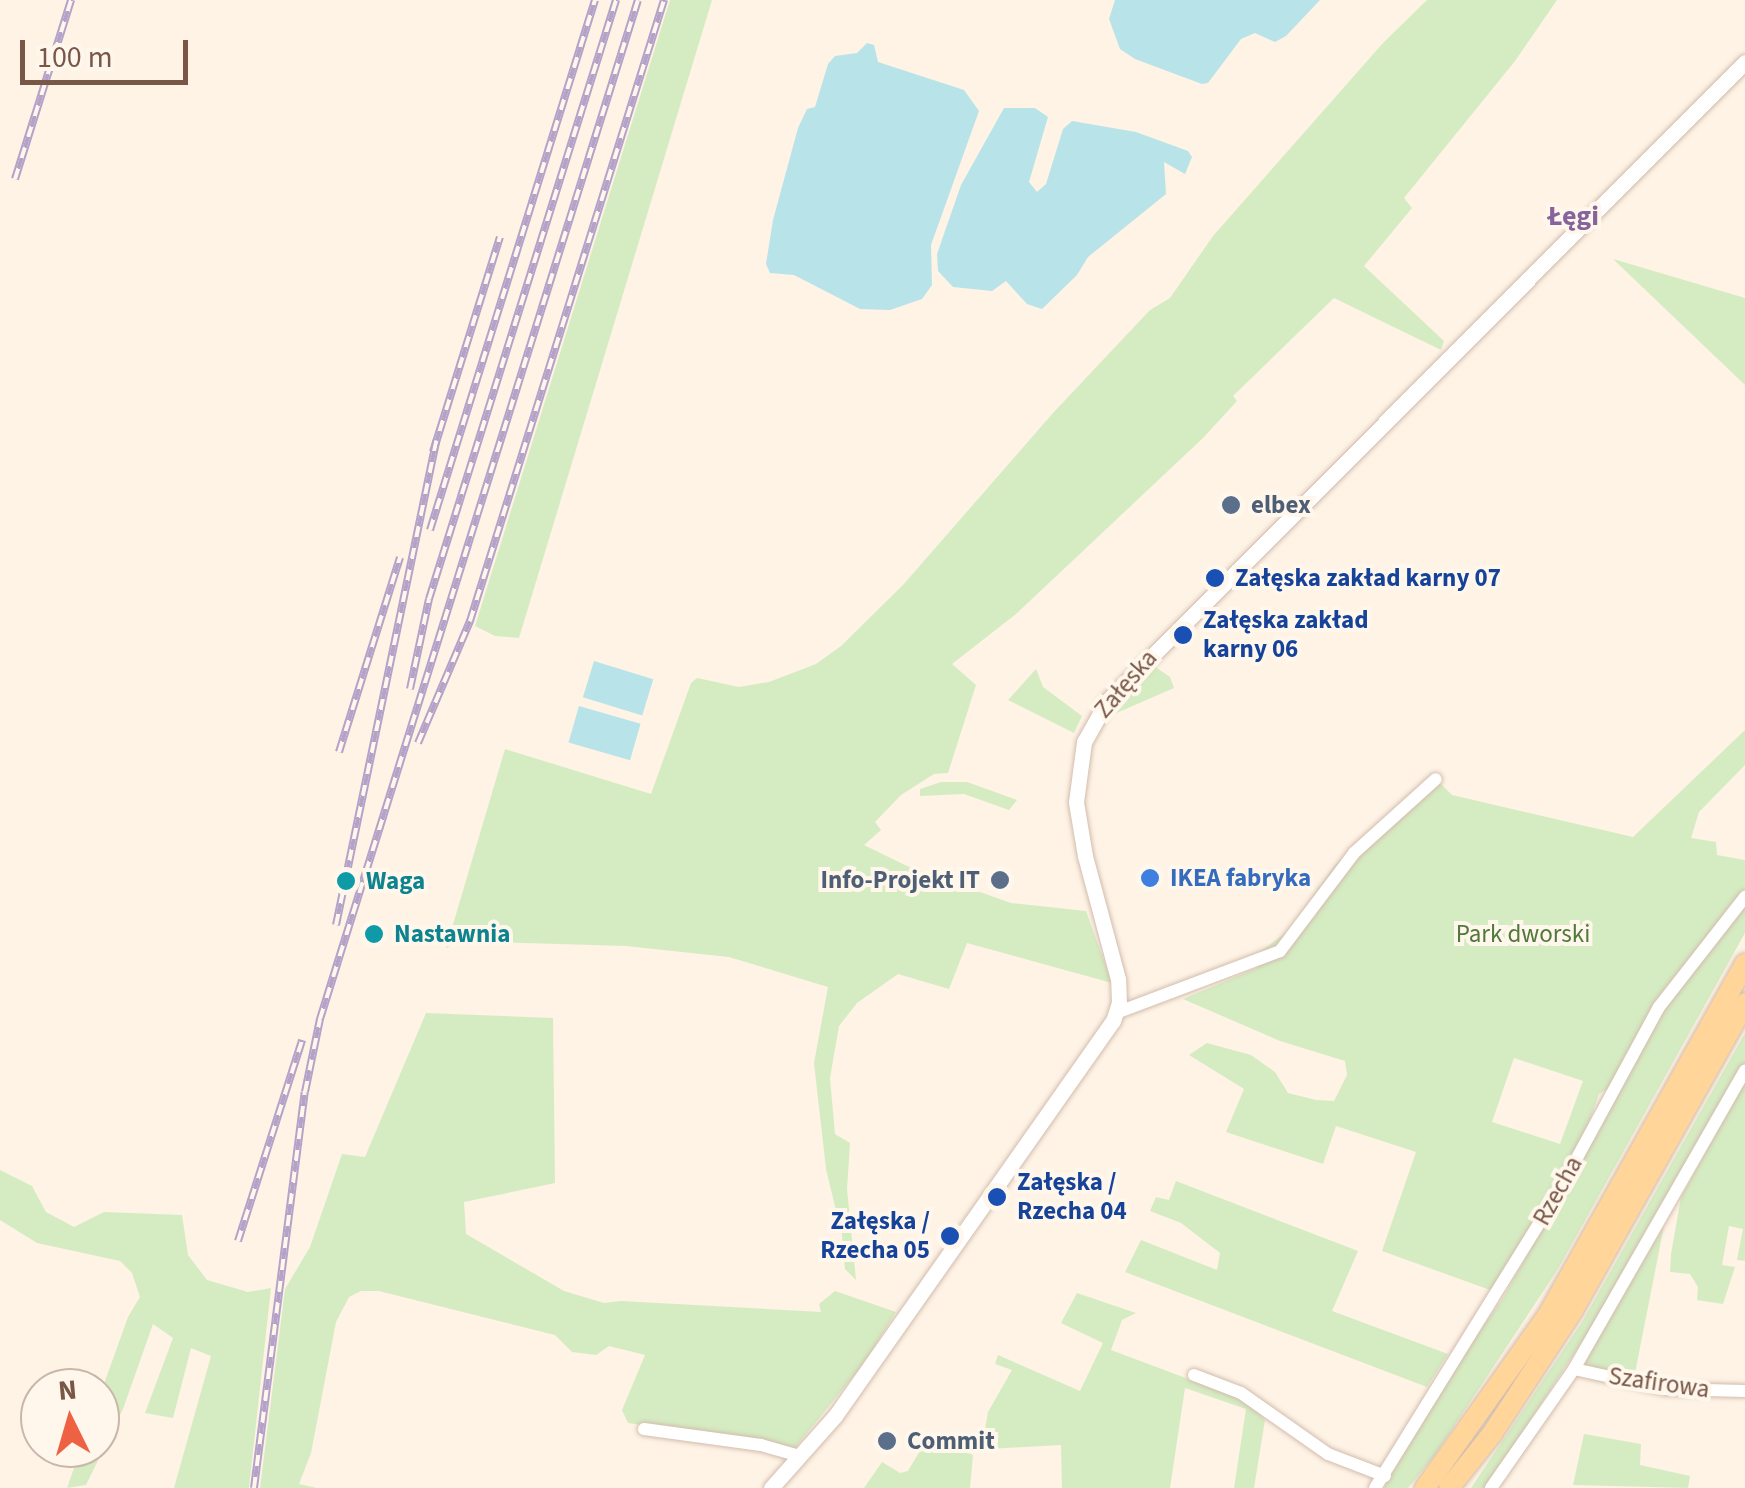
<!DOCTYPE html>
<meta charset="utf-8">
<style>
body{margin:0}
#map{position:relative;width:1745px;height:1488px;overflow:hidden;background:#fef3e5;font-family:"Source Sans 3",sans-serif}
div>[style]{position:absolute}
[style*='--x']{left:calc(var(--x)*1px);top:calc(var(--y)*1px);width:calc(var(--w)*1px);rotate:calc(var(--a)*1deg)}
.green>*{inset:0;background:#d5ecc2}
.water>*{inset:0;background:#b8e4e9;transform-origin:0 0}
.roads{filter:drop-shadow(0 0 2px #d2bcad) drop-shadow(0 0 2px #d2bcad)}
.minor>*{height:12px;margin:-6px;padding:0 6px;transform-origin:6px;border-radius:6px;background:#fff}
.tertiary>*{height:15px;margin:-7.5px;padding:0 7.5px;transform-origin:7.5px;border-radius:7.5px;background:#fff}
.primary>*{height:20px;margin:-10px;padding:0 10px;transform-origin:10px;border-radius:10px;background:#ffd59a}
.rail>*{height:8px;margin-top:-4px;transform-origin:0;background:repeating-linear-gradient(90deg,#fff7ec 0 11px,#b5a2c8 0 22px);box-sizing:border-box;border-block:2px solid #b5a2c8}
.dots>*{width:28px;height:28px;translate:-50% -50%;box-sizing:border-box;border:5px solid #fff7ec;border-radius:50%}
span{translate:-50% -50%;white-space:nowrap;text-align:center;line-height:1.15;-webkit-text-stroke:8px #fff7ec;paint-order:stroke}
.service-label{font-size:25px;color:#4e5e75;font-weight:700}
.left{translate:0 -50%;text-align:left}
.right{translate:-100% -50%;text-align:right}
.transit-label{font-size:25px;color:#164399;font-weight:700}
.street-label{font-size:25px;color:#785748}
.shop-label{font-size:25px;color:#366cbe;font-weight:700}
.culture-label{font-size:25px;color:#0d838f;font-weight:700}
.park-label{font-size:25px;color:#51793c}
.neighbourhood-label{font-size:28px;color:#87639c;font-weight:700}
.north{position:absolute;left:20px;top:1368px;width:100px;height:100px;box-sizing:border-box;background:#fff7ec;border:2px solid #c9b7aa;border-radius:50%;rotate:355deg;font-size:28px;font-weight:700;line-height:40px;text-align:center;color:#785748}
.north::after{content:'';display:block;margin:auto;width:35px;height:45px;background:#ee6243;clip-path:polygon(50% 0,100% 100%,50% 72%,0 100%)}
.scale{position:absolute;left:20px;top:40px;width:168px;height:45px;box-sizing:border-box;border:5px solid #785748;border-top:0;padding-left:12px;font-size:30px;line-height:35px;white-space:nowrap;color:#785748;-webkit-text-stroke:8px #fff7ec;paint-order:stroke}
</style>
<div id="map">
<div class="green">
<i style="clip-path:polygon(670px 0,712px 0,519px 638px,495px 636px,475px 626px)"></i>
<i style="clip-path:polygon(1427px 0,1557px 0,1515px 61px,1404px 198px,1412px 208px,1364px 266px,1444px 341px,1441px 350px,1334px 298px,1233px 396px,1237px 401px,1203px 438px,1016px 614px,952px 664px,976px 685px,948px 773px,934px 774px,901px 795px,875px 822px,881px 830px,864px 845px,907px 866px,1011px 903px,1086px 911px,1112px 983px,967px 943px,949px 989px,898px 974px,857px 1003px,839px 1026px,830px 1078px,835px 1134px,850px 1143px,847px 1189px,856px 1280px,845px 1269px,842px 1235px,826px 1169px,814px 1063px,828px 987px,729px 957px,626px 946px,459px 941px,446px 948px,505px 749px,651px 794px,691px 683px,697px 678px,739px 687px,769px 682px,816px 664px,841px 646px,903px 585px,1053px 413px,1150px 310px,1170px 298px,1213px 236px,1383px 43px)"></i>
<i style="clip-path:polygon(1613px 259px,1745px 298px,1745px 385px)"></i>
<i style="clip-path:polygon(1151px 664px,1170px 677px,1174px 688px,1112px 715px,1108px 712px)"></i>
<i style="clip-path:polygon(1036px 669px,1043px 687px,1082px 716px,1074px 733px,1008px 700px)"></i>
<i style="clip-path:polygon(evenodd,1745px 730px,1745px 765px,1699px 812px,1691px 838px,1716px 842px,1717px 855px,1745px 860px,1745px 889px,1655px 1001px,1609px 1088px,1599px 1094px,1587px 1128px,1493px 1291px,1382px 1251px,1416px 1152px,1336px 1126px,1323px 1164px,1226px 1132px,1244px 1089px,1189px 1055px,1207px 1043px,1251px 1055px,1275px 1072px,1288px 1093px,1316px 1100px,1334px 1101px,1347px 1075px,1345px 1061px,1280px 1041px,1183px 999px,1257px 968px,1253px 957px,1288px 931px,1335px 865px,1434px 777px,1452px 795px,1633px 837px,1745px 730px,1514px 1058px,1583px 1081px,1560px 1144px,1492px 1122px,1514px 1058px)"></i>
<i style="clip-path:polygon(941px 782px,967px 782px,1017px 800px,1009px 810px,964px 794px,920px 796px,920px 789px)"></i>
<i style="clip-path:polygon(1745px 906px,1745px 933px,1558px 1269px,1435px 1455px,1408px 1488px,1384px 1488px,1449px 1374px,1503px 1298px,1668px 1004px)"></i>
<i style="clip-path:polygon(426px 1013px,553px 1018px,555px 1183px,464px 1202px,466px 1234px,564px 1291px,604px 1303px,621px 1301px,821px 1312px,819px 1304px,835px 1291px,896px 1312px,864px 1363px,794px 1449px,770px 1442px,628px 1423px,622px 1410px,645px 1355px,609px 1346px,596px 1355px,572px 1352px,555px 1335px,379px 1291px,361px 1291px,349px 1297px,336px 1322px,311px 1453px,299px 1484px,317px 1488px,260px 1488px,285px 1289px,310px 1247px,342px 1154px,365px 1157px)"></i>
<i style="clip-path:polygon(1745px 1033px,1745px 1064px,1606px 1305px,1486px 1488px,1471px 1488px,1582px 1322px)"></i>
<i style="clip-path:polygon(1745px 1082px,1745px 1261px,1737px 1260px,1743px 1229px,1729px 1226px,1722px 1265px,1735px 1267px,1723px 1304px,1697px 1300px,1698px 1287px,1690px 1274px,1670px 1272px,1671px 1254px,1681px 1197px)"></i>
<i style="clip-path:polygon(0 1170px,32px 1186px,46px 1212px,74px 1227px,104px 1212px,182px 1215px,188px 1255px,207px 1280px,248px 1292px,271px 1288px,249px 1488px,174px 1488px,211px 1356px,191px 1348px,173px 1418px,145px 1413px,173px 1338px,153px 1324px,123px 1409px,86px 1485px,67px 1488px,81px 1448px,100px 1448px,100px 1395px,128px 1317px,140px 1297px,132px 1273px,120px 1261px,37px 1243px,0 1220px)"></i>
<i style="clip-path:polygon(1176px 1181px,1358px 1251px,1332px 1311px,1448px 1354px,1427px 1387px,1125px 1272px,1141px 1240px,1217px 1270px,1220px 1253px,1181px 1223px,1150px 1211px,1156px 1197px,1169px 1200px)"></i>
<i style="clip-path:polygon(1664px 1226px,1634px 1378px,1585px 1364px,1588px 1354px)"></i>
<i style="clip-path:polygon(1077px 1293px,1136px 1313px,1122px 1320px,1111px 1350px,1247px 1401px,1265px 1420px,1254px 1488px,1234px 1488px,1246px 1409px,1185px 1388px,1170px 1488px,1062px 1488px,1061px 1445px,988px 1449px,984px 1435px,988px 1412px,1012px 1370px,995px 1364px,998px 1355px,1080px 1391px,1103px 1343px,1061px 1323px)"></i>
<i style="clip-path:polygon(1584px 1434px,1641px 1444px,1640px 1465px,1690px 1476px,1688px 1488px,1573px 1485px)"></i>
<i style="clip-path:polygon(928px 1437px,973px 1455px,970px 1488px,864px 1488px,882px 1462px,900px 1473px,908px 1471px)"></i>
</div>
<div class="water">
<i style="clip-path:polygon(1115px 0,1320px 0,1286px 36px,1275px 42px,1255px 33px,1241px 39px,1208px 83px,1202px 84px,1135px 59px,1120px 49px,1109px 19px)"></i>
<i style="clip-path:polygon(867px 43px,874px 45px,878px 62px,964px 90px,979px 111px,931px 245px,932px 285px,922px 299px,890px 310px,860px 309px,794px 275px,770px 273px,766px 264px,773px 220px,798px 128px,807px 109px,815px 107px,828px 64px,835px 56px,857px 53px)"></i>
<i style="clip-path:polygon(1004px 108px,1035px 108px,1048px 117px,1029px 182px,1037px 192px,1046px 184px,1063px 129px,1072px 121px,1136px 132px,1188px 151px,1192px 157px,1185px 174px,1164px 162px,1166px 194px,1088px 257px,1077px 275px,1042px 309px,1027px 304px,1006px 281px,992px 291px,953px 287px,938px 271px,937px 254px,961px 185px)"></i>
<i style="left:594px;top:661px;width:62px;height:38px;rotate:17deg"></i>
<i style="left:579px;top:706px;width:64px;height:38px;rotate:16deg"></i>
</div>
<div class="roads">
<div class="minor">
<i style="--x:1116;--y:1013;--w:175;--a:-20.7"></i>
<i style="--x:1280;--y:951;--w:123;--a:-52.9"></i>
<i style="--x:1354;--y:853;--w:110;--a:-42.1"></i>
<i style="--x:1574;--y:1369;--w:93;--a:12.4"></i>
<i style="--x:1665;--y:1389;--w:80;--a:1.4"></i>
<i style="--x:1194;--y:1375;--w:50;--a:21"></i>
<i style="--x:1241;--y:1393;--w:106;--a:35"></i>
<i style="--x:1328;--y:1454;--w:61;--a:21.1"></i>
<i style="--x:644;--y:1429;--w:118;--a:7.8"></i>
<i style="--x:761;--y:1445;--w:41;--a:15.8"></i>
<i style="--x:1375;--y:1488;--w:349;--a:-58.2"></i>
<i style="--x:1559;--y:1191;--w:209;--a:-61.5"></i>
<i style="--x:1659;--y:1007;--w:140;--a:-52"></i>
<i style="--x:1491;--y:1488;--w:145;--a:-55.1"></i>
<i style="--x:1574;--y:1369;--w:344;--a:-60.2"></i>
</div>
<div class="tertiary">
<i style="--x:771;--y:1488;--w:96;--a:-48.4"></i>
<i style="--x:835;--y:1416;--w:483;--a:-54.9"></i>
<i style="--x:1113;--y:1021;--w:19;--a:-72"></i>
<i style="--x:1119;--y:1003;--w:24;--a:-92"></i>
<i style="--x:1118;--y:979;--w:127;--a:-105"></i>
<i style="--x:1085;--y:856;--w:55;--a:-99.5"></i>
<i style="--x:1076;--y:802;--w:61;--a:-82.4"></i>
<i style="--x:1084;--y:742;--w:47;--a:-60.7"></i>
<i style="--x:1107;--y:701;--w:903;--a:-45.04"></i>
</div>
<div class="primary">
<i style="--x:1425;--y:1488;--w:212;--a:-54.6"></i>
<i style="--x:1548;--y:1315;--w:403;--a:-60.7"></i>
<i style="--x:1449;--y:1488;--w:69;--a:-51.5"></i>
<i style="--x:1492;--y:1434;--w:148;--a:-56.8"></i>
<i style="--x:1573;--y:1310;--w:352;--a:-60.7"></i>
</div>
</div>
<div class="rail">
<i style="--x:15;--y:179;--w:188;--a:-72.6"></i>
<i style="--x:433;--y:452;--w:225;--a:-72.7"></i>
<i style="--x:430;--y:530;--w:555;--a:-72.71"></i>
<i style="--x:410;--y:689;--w:92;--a:-78.1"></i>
<i style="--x:429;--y:599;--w:628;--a:-72.66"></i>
<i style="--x:418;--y:743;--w:133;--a:-66.9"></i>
<i style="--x:470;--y:621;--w:651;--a:-72.65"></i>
<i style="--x:339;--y:752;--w:204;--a:-72.6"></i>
<i style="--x:336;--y:925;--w:495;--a:-78.3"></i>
<i style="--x:238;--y:1241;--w:211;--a:-72.3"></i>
<i style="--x:254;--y:1488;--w:399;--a:-82.7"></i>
<i style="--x:305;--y:1092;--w:75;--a:-78.4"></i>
<i style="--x:320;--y:1019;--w:1067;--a:-72.67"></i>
</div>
<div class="dots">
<i style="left:1231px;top:505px;background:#5c6f8a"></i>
<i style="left:1215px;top:578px;background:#1a4fb4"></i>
<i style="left:1183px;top:635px;background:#1a4fb4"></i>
<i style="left:1150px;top:878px;background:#3f7fe0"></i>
<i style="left:1000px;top:880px;background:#5c6f8a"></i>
<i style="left:346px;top:881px;background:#0f9aa8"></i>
<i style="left:374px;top:934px;background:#0f9aa8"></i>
<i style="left:997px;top:1197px;background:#1a4fb4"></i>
<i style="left:950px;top:1236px;background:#1a4fb4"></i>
<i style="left:887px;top:1441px;background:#5c6f8a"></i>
</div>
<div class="service-label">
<span class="left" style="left:1251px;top:505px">elbex</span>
<span class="right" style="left:980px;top:880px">Info-Projekt IT</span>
<span class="left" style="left:907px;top:1441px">Commit</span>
</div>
<div class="transit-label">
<span class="left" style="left:1235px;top:578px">Załęska zakład karny 07</span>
<span class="left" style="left:1203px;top:635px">Załęska zakład<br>karny 06</span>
<span class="left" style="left:1017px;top:1197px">Załęska /<br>Rzecha 04</span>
<span class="right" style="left:930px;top:1236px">Załęska /<br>Rzecha 05</span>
</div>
<div class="street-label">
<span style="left:1126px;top:684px;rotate:-49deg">Załęska</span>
<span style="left:1558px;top:1191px;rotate:-61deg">Rzecha</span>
<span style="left:1659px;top:1383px;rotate:8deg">Szafirowa</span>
</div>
<div class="shop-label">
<span class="left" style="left:1170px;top:878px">IKEA fabryka</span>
</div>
<div class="culture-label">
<span class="left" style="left:366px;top:881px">Waga</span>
<span class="left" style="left:394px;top:934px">Nastawnia</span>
</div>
<div class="park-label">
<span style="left:1523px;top:934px">Park dworski</span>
</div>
<div class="neighbourhood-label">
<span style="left:1573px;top:216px">Łęgi</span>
</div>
<div class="north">N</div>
<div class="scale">100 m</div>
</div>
